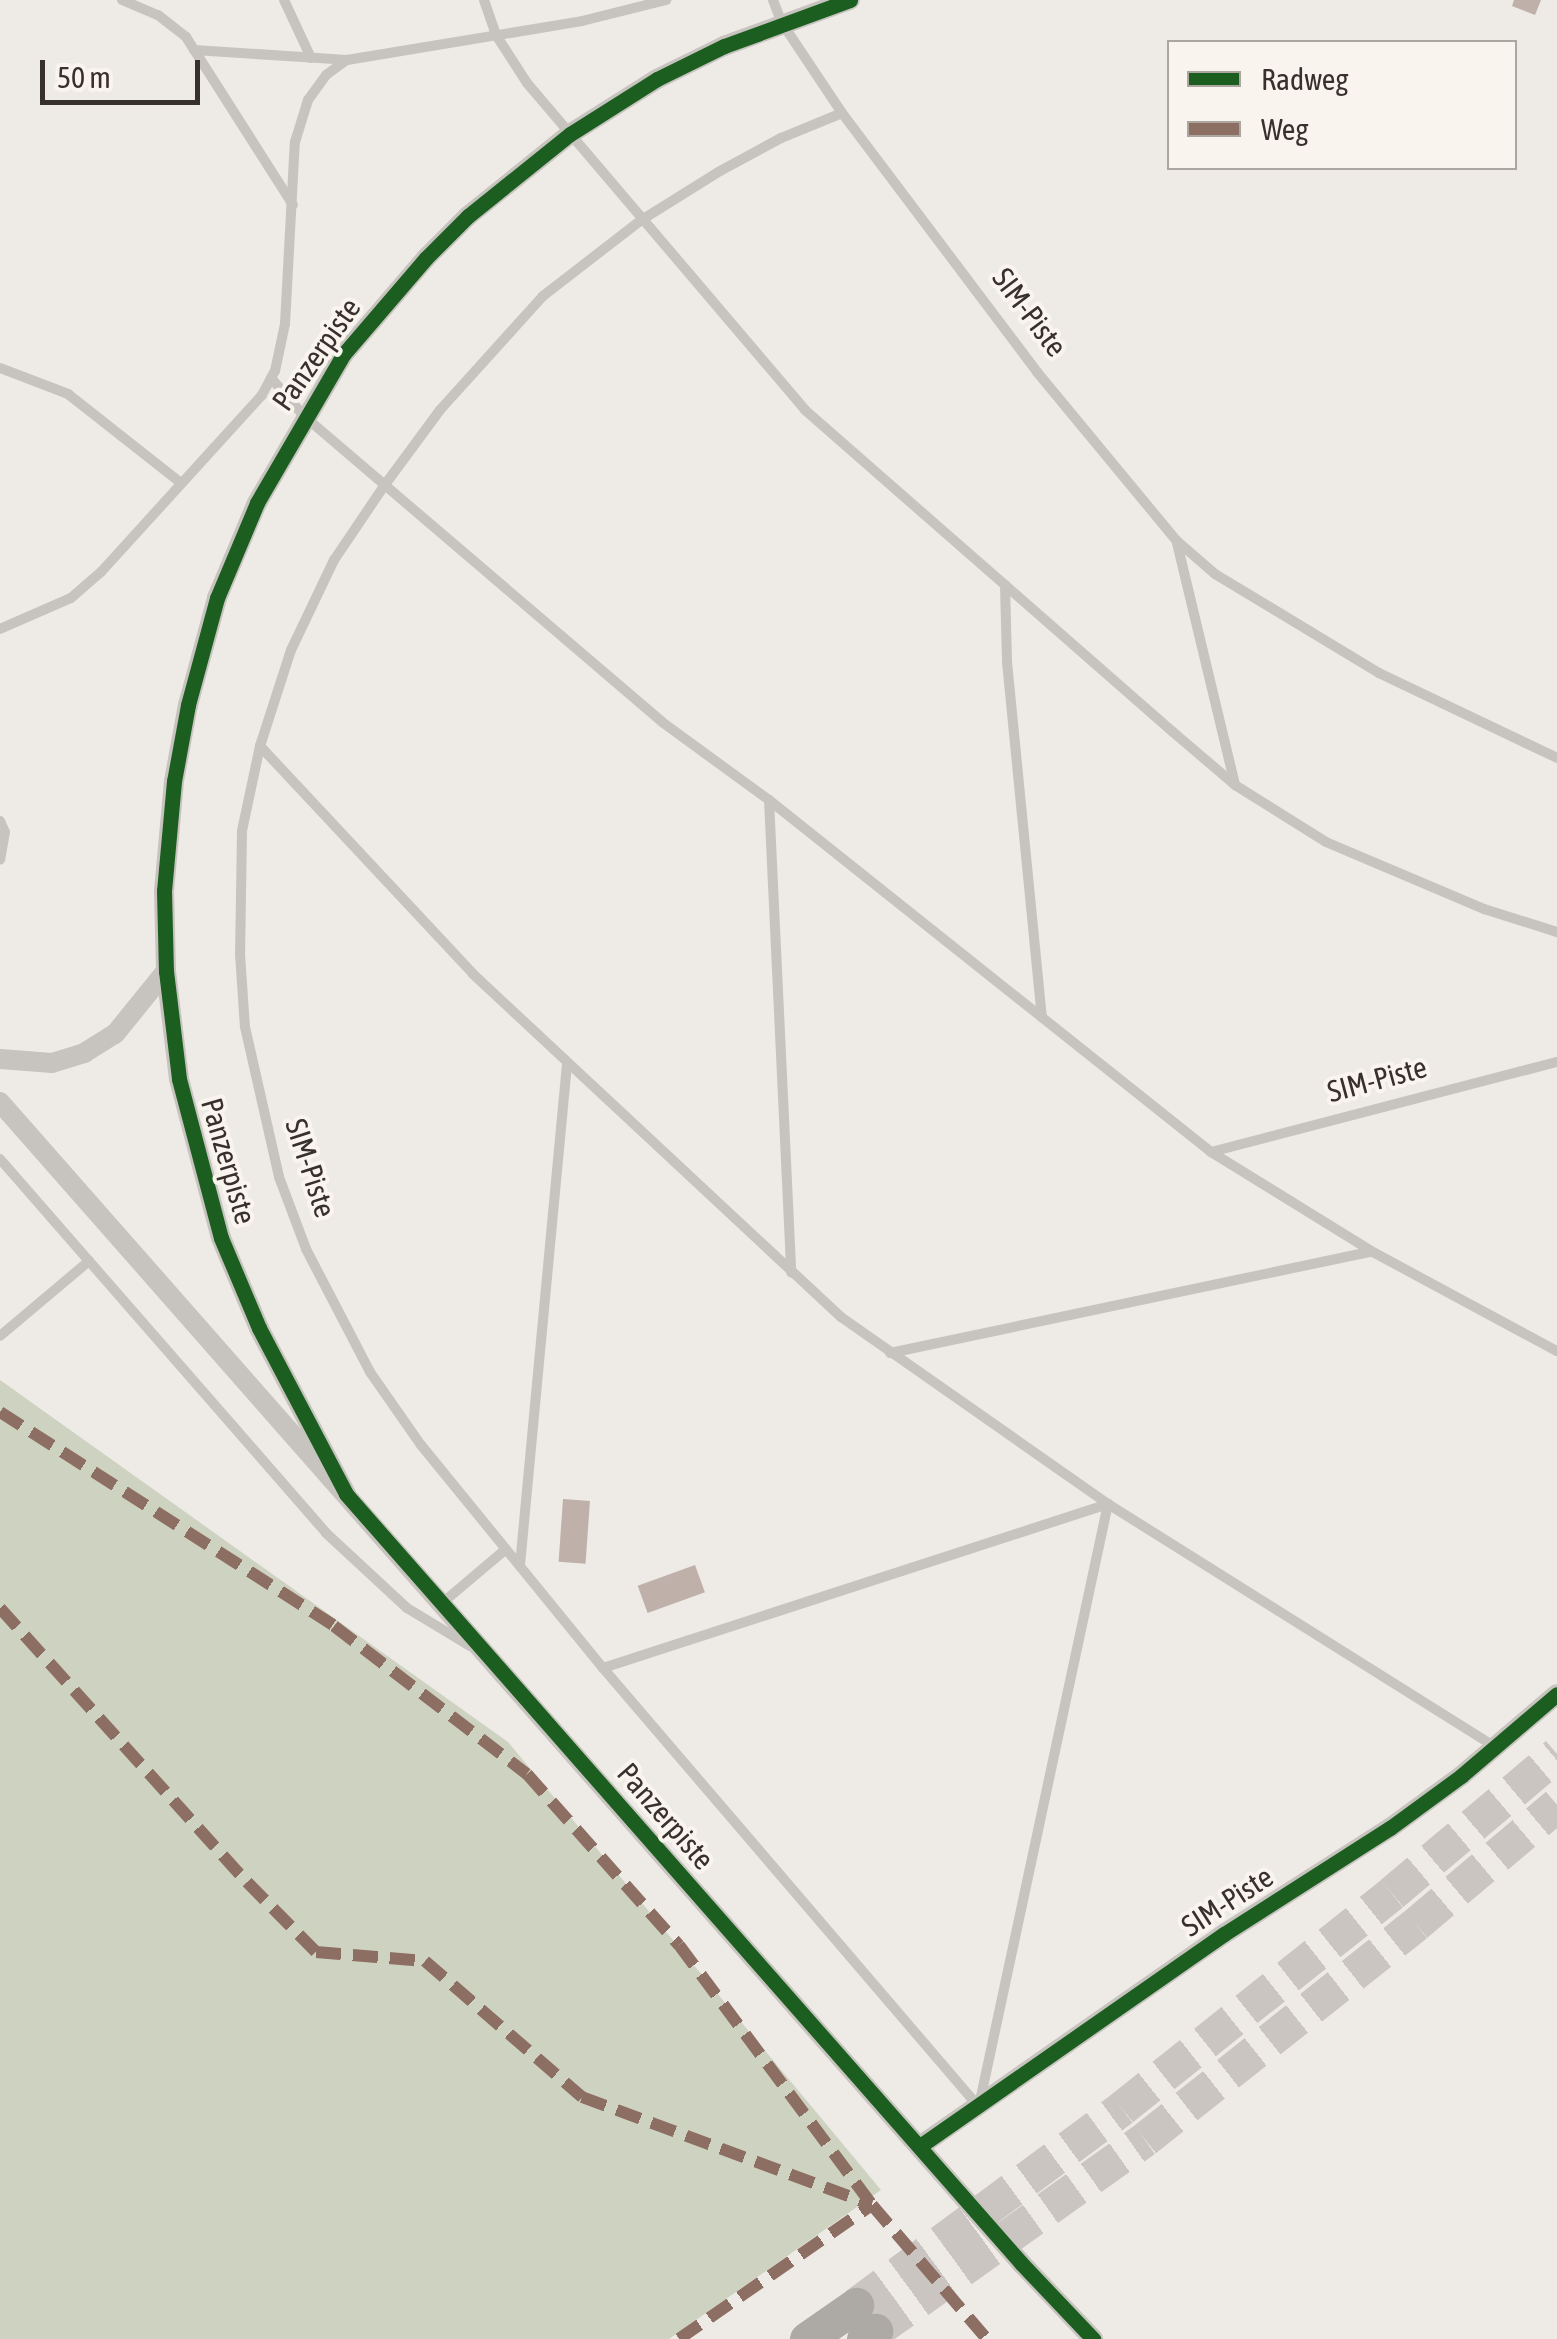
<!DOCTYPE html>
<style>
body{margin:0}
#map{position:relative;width:1557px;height:2339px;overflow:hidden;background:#eeeae6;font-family:"Asap Condensed",sans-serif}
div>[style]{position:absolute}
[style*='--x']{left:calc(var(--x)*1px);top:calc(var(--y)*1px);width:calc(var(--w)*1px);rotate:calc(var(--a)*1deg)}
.green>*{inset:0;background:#ced2c1}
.building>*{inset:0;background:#bfb1aa;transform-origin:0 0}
.motorway-tunnel>*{height:35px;margin-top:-17.5px;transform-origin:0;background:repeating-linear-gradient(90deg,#cac5c1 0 35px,transparent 0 53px)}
.service>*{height:10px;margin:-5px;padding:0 5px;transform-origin:5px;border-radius:5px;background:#c7c3be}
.minor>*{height:20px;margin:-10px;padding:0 10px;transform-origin:10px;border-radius:10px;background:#c7c3be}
.motorway>*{height:35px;margin:-17.5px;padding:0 17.5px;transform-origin:17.5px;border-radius:17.5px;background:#ada9a5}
.quiet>*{height:12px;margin-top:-6px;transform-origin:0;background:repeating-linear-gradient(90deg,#8d6e63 0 25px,transparent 0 37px)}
.cycleway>*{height:15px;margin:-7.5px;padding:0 7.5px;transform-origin:7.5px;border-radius:7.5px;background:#1b5e20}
span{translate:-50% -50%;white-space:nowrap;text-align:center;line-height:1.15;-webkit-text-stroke:8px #f9f5ee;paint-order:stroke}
.street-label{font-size:30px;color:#38302c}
.legend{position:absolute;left:1167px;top:40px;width:350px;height:130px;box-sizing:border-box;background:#f9f5ee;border:2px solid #aca6a0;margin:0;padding:12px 18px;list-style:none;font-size:30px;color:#38302c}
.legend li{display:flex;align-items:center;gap:20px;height:50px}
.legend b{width:50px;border:2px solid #aca6a0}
.scale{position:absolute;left:40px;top:60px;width:160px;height:45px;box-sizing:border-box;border:5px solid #38302c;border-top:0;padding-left:12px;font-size:30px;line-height:35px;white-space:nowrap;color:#38302c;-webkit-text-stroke:8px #f9f5ee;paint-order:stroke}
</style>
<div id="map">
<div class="green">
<i style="clip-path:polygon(0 1380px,508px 1742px,881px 2190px,669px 2339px,0 2339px)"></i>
</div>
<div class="building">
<i style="clip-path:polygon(1514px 0,1541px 0,1535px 15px,1512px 6px)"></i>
<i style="left:563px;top:1499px;width:27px;height:63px;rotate:4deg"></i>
<i style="left:695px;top:1565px;width:29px;height:61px;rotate:70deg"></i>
</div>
<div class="motorway-tunnel">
<i style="--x:856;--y:2305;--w:331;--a:-36.5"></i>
<i style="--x:1122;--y:2108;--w:345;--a:-38.5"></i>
<i style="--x:1392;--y:1893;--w:216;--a:-40.1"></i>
<i style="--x:875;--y:2331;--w:331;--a:-35.4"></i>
<i style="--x:1145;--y:2139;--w:346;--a:-38.4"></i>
<i style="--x:1416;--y:1924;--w:185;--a:-40.2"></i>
</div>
<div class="service">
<i style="--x:122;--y:0;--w:39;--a:23"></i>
<i style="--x:158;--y:15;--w:36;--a:38"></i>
<i style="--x:186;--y:37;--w:199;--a:57.5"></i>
<i style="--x:284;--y:0;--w:64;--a:65"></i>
<i style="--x:484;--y:0;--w:37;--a:71"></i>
<i style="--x:496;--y:35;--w:57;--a:57.1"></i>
<i style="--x:527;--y:83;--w:429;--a:49.6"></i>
<i style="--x:805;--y:410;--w:489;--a:41.2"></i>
<i style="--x:1173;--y:732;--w:82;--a:40.5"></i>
<i style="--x:1235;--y:785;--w:107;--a:32.1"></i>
<i style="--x:1326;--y:842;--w:172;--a:23"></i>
<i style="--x:1484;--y:909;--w:77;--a:17.5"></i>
<i style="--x:773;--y:0;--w:25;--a:69"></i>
<i style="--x:782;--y:23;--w:108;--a:56.3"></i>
<i style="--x:842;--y:113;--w:324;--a:53"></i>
<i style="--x:1037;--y:372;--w:219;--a:50.4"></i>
<i style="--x:1177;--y:541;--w:50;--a:41"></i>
<i style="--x:1215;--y:574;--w:192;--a:31.1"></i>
<i style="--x:1379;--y:673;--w:197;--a:25.5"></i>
<i style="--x:194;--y:50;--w:153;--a:3.7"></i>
<i style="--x:842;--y:113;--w:66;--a:157.7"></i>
<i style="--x:781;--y:138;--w:69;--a:151.6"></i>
<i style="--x:720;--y:171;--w:94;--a:148"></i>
<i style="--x:640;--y:221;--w:123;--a:142.3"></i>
<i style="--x:543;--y:296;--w:154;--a:132.1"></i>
<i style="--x:440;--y:410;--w:94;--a:126.4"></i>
<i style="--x:384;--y:486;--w:89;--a:124"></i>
<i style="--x:334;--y:560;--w:100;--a:115.5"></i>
<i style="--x:291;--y:650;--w:101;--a:107.9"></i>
<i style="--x:260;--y:746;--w:87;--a:102"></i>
<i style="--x:242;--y:831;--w:123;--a:90.9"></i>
<i style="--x:240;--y:954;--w:73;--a:86.1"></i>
<i style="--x:245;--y:1027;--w:154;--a:77.2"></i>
<i style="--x:279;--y:1177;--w:77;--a:69.4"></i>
<i style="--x:306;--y:1249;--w:139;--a:62.5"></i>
<i style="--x:370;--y:1372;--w:89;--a:55.1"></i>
<i style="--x:421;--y:1445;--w:288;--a:50.8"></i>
<i style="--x:603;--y:1668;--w:577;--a:49.43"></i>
<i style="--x:0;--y:368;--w:73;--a:20.9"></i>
<i style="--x:68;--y:394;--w:142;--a:38.2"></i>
<i style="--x:271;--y:378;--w:50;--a:49"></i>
<i style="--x:304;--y:416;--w:471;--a:40.5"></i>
<i style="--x:662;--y:722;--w:132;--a:36.1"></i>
<i style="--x:769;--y:800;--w:565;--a:38.53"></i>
<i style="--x:1211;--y:1152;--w:188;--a:31.7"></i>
<i style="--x:1371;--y:1251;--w:211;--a:28.3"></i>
<i style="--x:1177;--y:543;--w:248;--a:76.5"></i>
<i style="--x:1005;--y:585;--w:77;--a:88.5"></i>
<i style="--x:1007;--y:662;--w:357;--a:84.4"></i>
<i style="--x:0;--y:629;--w:77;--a:-23.6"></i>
<i style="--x:71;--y:598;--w:40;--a:-41"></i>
<i style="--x:101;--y:572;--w:239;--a:-47.7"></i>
<i style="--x:262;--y:395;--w:27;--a:-62"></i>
<i style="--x:275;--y:371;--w:48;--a:-78"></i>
<i style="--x:285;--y:324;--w:182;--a:-86.9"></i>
<i style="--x:295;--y:142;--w:44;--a:-72.8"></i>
<i style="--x:308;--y:100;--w:31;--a:-54"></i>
<i style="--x:326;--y:75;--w:26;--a:-36"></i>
<i style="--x:347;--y:60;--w:238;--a:-9.4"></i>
<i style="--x:582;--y:21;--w:87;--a:-14"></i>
<i style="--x:260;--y:746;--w:312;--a:46.9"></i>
<i style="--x:473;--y:974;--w:503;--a:42.99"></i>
<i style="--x:841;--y:1317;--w:326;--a:35"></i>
<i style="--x:1108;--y:1504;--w:458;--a:32.1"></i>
<i style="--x:769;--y:800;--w:473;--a:87.3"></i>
<i style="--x:0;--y:821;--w:12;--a:66"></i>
<i style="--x:5;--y:832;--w:28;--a:100"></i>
<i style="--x:1211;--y:1152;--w:358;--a:-14.6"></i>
<i style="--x:0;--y:1159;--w:135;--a:48.9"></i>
<i style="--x:89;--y:1261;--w:116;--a:139.9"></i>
<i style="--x:89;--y:1261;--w:361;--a:48.9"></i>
<i style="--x:326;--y:1533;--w:110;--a:42.8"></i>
<i style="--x:407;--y:1608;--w:74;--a:31.1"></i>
<i style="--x:890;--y:1353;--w:491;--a:-11.9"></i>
<i style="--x:520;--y:1565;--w:503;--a:-84.64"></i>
<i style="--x:441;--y:1604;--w:85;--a:-40.2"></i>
<i style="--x:603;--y:1668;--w:531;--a:-17.99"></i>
<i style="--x:980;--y:2101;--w:611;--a:-77.9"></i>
</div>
<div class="minor">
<i style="--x:0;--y:1059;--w:52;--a:4.4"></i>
<i style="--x:52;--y:1063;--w:34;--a:-17"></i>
<i style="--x:84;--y:1053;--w:36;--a:-32"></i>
<i style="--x:115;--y:1034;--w:81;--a:-51"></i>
<i style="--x:0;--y:1102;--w:1546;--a:48.67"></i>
<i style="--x:1021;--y:2263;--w:105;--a:46.5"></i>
<i style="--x:346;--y:1494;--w:187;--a:-117.7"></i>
<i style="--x:259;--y:1328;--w:98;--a:-112.9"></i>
<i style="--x:221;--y:1238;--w:164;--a:-104.8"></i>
<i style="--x:179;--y:1079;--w:109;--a:-96.9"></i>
<i style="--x:166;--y:971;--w:80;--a:-91.4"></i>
<i style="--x:164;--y:891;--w:110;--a:-84.8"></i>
<i style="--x:174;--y:781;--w:77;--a:-79.6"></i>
<i style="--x:188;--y:705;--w:111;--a:-74.8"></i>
<i style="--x:217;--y:598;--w:103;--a:-67.2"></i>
<i style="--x:257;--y:503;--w:171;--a:-59.8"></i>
<i style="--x:343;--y:355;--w:128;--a:-49.4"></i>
<i style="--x:426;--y:258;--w:59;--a:-45"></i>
<i style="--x:468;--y:216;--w:131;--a:-38.8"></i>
<i style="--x:570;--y:134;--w:103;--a:-32.3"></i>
<i style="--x:657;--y:79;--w:75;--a:-26.2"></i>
<i style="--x:724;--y:46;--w:134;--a:-20.1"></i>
<i style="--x:920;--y:2146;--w:371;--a:-34.9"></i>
<i style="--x:1224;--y:1934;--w:197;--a:-32.6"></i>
<i style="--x:1390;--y:1828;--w:88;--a:-36.2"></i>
<i style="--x:1461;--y:1776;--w:126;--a:-40.5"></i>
</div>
<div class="motorway">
<i style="--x:807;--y:2339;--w:60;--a:-34.8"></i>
<i style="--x:864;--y:2339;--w:14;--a:-36"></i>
</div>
<div class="quiet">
<i style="--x:0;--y:1412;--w:397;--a:32.6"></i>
<i style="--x:334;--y:1626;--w:243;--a:37.5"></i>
<i style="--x:527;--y:1774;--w:229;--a:48.4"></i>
<i style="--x:679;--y:1945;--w:324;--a:53.4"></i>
<i style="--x:872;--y:2205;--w:177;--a:49.4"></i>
<i style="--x:0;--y:1608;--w:369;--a:48"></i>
<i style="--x:247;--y:1882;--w:98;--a:45.4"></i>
<i style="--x:316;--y:1952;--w:109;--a:4.7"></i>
<i style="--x:425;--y:1961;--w:208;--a:40.9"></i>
<i style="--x:582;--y:2097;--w:309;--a:20.4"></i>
<i style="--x:679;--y:2339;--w:235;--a:-34.8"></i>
</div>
<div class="cycleway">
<i style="--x:850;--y:0;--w:134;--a:159.9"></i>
<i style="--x:724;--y:46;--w:75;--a:153.8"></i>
<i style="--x:657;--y:79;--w:103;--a:147.7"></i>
<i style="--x:570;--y:134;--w:131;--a:141.2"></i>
<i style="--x:468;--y:216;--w:59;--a:135"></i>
<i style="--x:426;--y:258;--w:128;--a:130.6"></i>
<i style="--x:343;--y:355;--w:171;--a:120.2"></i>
<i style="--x:257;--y:503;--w:103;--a:112.8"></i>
<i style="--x:217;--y:598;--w:111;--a:105.2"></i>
<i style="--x:188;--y:705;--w:77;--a:100.4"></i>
<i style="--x:174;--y:781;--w:110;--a:95.2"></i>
<i style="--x:164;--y:891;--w:80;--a:88.6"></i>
<i style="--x:166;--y:971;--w:109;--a:83.1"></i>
<i style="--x:179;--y:1079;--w:164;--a:75.2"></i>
<i style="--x:221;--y:1238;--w:98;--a:67.1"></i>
<i style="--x:259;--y:1328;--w:187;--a:62.3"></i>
<i style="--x:346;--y:1494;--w:1023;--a:48.72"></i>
<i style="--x:1021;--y:2263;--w:105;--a:46.5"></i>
<i style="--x:920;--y:2146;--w:371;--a:-34.9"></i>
<i style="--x:1224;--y:1934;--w:197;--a:-32.6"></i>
<i style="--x:1390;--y:1828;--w:88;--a:-36.2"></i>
<i style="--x:1461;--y:1776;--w:126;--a:-40.5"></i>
</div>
<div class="street-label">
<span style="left:1030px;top:312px;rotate:53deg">SIM-Piste</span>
<span style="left:316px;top:354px;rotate:-55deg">Panzerpiste</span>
<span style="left:1377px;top:1079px;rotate:-15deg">SIM-Piste</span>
<span style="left:229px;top:1161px;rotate:74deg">Panzerpiste</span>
<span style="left:311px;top:1168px;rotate:72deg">SIM-Piste</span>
<span style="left:666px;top:1816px;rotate:49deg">Panzerpiste</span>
<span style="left:1227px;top:1901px;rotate:-33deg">SIM-Piste</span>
</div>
<ul class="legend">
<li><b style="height:12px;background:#1b5e20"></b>Radweg</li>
<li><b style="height:12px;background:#8d6e63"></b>Weg</li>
</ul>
<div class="scale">50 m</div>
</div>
